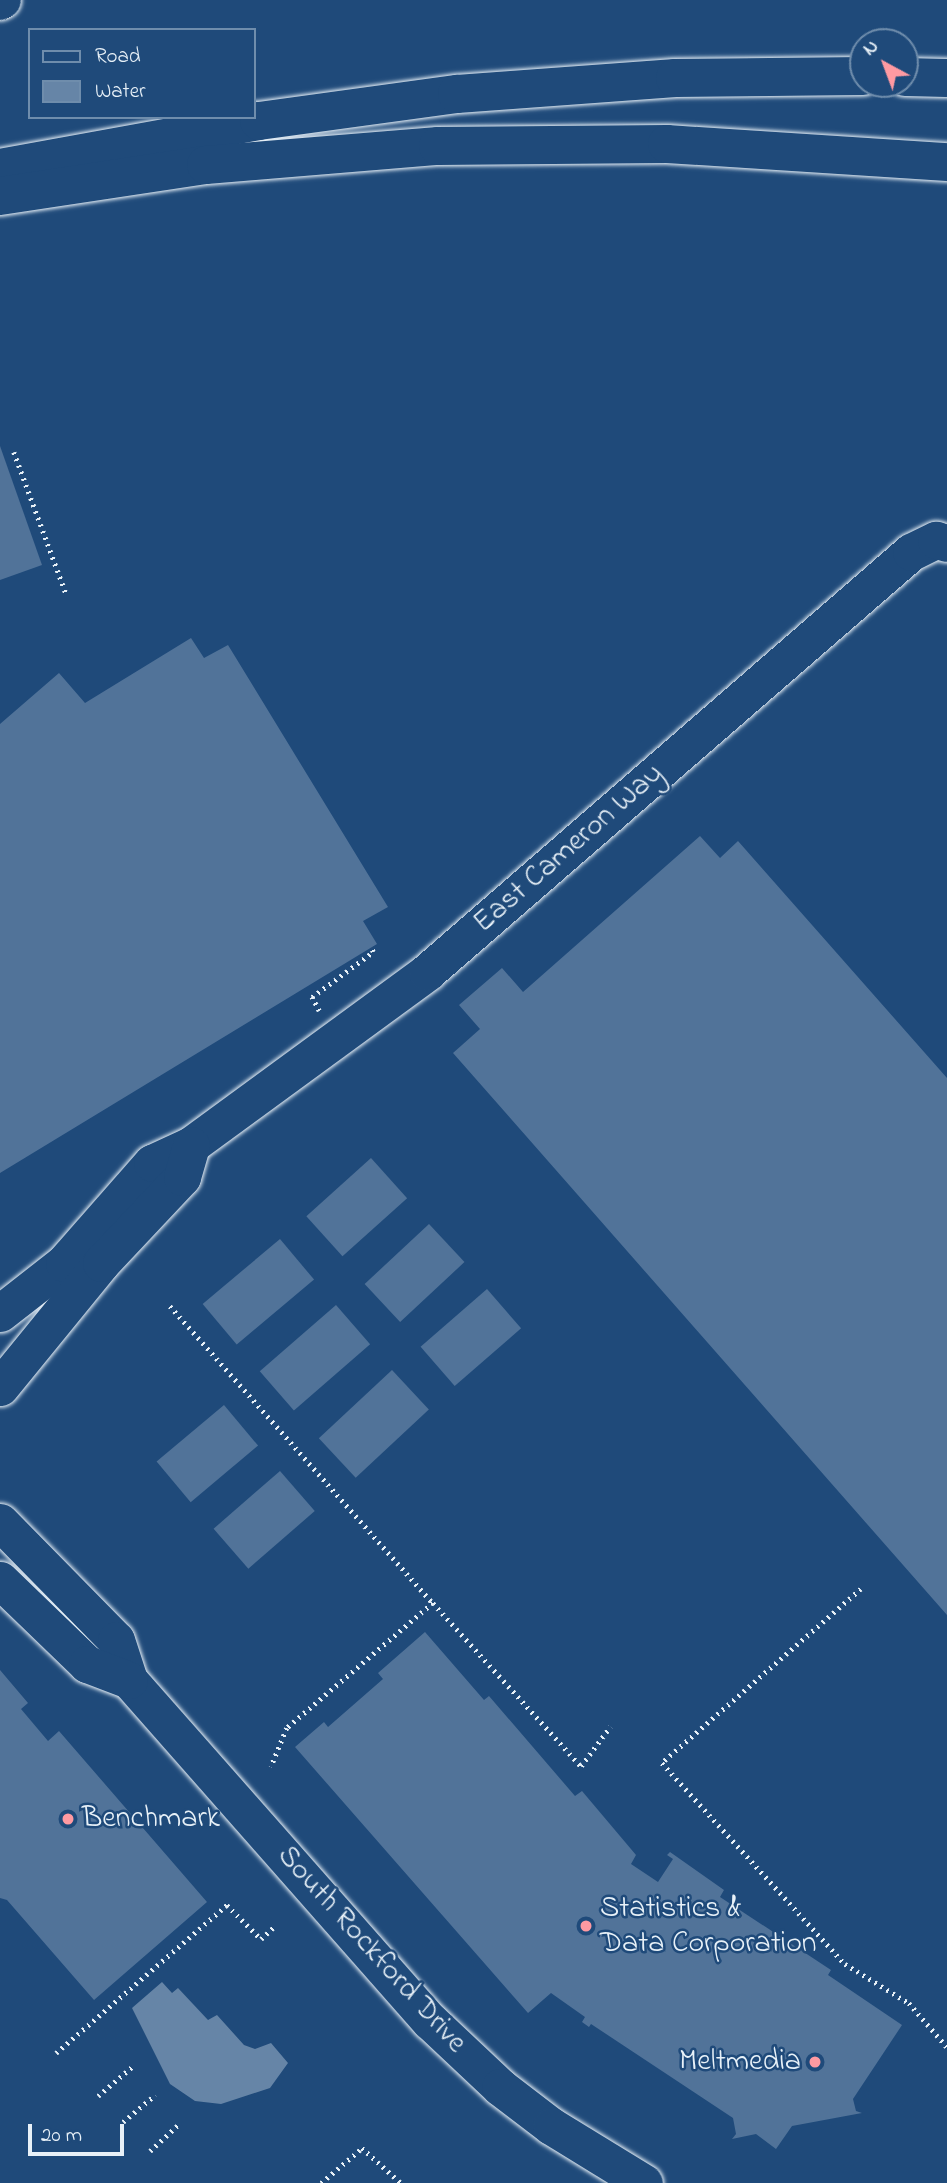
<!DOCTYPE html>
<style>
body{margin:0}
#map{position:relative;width:947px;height:2183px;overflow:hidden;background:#1f4a7a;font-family:"Indie Flower",sans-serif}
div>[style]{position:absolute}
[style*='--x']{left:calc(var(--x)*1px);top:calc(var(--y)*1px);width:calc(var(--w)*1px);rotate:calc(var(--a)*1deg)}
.water>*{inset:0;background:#6685a7}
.building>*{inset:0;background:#517399;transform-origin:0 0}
.path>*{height:4.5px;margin-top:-2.25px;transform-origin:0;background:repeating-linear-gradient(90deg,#e8f1f8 0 2px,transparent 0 7px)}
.roads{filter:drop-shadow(0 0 2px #e8f1f8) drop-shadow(0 0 2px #e8f1f8)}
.minor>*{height:37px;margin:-18.5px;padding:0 18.5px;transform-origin:18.5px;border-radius:18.5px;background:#1f4a7a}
.motorway>*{height:38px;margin:-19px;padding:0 19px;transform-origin:19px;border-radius:19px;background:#1f4a7a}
.dots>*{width:19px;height:19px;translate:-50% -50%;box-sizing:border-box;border:4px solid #1f4a7a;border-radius:50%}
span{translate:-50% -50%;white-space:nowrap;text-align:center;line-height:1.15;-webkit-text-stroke:5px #1f4a7a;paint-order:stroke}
.street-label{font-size:30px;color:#e8f1f8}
.poi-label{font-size:30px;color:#e8f1f8}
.left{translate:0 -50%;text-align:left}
.right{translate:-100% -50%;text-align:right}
.legend{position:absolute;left:28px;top:28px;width:228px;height:91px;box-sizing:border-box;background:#1f4a7a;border:2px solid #6f8dac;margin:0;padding:9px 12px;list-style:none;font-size:21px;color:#e8f1f8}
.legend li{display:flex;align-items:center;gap:14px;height:35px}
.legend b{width:35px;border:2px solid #6f8dac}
.north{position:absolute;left:849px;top:28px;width:70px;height:70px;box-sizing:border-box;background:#1f4a7a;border:2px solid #6f8dac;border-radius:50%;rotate:319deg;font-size:19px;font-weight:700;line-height:28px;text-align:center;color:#e8f1f8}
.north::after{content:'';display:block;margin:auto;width:24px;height:32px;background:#ff9aa2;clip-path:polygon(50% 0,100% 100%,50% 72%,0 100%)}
.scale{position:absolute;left:28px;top:2124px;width:96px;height:32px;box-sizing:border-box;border:4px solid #e8f1f8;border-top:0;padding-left:9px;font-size:21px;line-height:24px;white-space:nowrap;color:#e8f1f8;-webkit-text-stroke:5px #1f4a7a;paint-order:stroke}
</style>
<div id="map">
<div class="water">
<i style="clip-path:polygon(162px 1982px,172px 1993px,178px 1988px,208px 2020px,217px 2015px,244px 2045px,255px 2049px,271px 2043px,288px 2063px,270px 2088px,221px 2104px,195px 2101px,170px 2084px,132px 2008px)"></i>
</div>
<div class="building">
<i style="clip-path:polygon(0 446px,42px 565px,0 580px)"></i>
<i style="clip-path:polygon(191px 638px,204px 658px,228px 645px,388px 907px,363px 921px,377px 944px,0 1173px,0 724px,59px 673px,85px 703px)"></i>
<i style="clip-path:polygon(700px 836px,720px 858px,738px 841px,947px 1078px,947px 1615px,453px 1053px,480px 1029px,459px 1005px,502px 968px,523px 992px)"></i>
<i style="left:371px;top:1158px;width:54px;height:87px;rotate:48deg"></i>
<i style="left:429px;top:1224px;width:52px;height:88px;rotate:47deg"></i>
<i style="left:280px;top:1239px;width:53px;height:101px;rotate:50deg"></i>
<i style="left:487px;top:1289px;width:52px;height:88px;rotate:49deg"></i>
<i style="left:336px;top:1305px;width:52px;height:101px;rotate:49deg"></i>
<i style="left:392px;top:1370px;width:54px;height:100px;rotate:47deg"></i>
<i style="left:224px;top:1405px;width:53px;height:88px;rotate:50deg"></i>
<i style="left:280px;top:1471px;width:53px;height:88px;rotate:49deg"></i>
<i style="clip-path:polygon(425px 1632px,484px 1700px,489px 1696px,575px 1796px,582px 1791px,636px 1855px,631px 1864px,658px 1882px,673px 1859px,667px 1855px,670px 1852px,724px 1890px,720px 1897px,831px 1970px,828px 1975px,902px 2025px,853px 2099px,856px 2111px,862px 2113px,792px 2126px,776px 2149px,756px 2134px,732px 2139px,736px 2134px,733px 2118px,591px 2024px,589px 2027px,582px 2022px,585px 2017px,551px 1993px,528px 2013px,295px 1747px,324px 1722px,328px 1727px,383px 1679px,378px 1673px)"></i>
<i style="clip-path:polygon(0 1670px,28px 1703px,21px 1709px,48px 1741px,59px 1731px,207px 1902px,94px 2000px,7px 1900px,0 1898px)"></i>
</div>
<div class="path">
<i style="--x:14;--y:452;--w:150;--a:69.8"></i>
<i style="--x:319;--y:1011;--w:16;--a:-117"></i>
<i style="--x:312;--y:997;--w:76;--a:-36.4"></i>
<i style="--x:373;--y:952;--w:5;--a:-112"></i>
<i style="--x:170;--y:1306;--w:397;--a:48.5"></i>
<i style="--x:433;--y:1603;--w:192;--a:139.4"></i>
<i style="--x:287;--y:1728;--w:42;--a:112.3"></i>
<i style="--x:861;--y:1589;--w:264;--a:138.8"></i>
<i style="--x:662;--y:1763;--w:272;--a:47.7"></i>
<i style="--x:845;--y:1964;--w:75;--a:31.4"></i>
<i style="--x:909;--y:2003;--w:58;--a:49.2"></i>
<i style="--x:433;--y:1603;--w:220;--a:47.8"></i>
<i style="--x:581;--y:1766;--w:49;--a:-53.4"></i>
<i style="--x:56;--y:2053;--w:226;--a:-40.9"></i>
<i style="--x:227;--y:1905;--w:48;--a:45"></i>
<i style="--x:261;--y:1939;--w:19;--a:-43"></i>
<i style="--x:98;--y:2096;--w:45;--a:-40.5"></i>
<i style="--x:123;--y:2122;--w:42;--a:-40.2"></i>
<i style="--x:150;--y:2151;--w:41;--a:-43"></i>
<i style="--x:321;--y:2183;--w:54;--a:-40.5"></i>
<i style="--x:362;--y:2148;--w:52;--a:41.9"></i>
</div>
<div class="roads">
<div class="minor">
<i style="--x:0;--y:1313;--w:81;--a:-38"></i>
<i style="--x:64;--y:1263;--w:133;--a:-48.7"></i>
<i style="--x:152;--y:1163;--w:43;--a:-24.8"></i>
<i style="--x:191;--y:1145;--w:293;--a:-36.2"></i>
<i style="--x:427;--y:972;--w:641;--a:-40.95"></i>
<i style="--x:911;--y:552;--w:28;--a:-26"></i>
<i style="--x:936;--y:540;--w:11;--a:15"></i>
<i style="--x:0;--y:1387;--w:160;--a:-50.8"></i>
<i style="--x:101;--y:1263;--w:118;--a:-46.7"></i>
<i style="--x:182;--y:1177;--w:33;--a:-74"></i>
<i style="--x:0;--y:1522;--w:165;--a:45.5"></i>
<i style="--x:116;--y:1640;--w:42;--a:72"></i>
<i style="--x:129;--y:1680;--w:455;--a:48.6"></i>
<i style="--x:430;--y:2021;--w:96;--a:43.3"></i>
<i style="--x:500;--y:2087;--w:64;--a:37.4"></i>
<i style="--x:551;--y:2126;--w:109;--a:31.5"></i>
<i style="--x:0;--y:1580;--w:121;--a:44"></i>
<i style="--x:87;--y:1664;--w:45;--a:20.9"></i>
</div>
<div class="motorway">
<i style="--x:0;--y:1;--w:2;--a:-27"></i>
<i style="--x:905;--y:77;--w:42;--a:1.4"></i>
<i style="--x:0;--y:168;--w:263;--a:-10.3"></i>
<i style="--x:259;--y:121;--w:200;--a:-7.8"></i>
<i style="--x:457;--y:94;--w:219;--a:-4.2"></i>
<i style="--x:675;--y:78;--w:188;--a:-0.6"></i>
<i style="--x:0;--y:196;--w:208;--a:-8.6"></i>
<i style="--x:206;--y:165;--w:233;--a:-4.7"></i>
<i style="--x:438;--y:146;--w:229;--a:-0.5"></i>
<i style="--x:667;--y:144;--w:281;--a:3.7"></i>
</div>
</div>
<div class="dots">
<i style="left:68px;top:1819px;background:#ff9aa2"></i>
<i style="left:586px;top:1926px;background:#ff9aa2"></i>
<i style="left:815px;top:2062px;background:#ff9aa2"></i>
</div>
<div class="street-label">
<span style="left:569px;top:849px;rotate:-41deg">East Cameron Way</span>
<span style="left:371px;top:1950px;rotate:48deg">South Rockford Drive</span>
</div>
<div class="poi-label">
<span class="left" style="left:82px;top:1819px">Benchmark</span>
<span class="left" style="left:600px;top:1926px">Statistics &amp;<br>Data Corporation</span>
<span class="right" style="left:801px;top:2062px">Meltmedia</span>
</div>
<ul class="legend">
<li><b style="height:9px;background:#1f4a7a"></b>Road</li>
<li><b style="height:19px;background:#6685a7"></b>Water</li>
</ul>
<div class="north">N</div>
<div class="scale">20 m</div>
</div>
